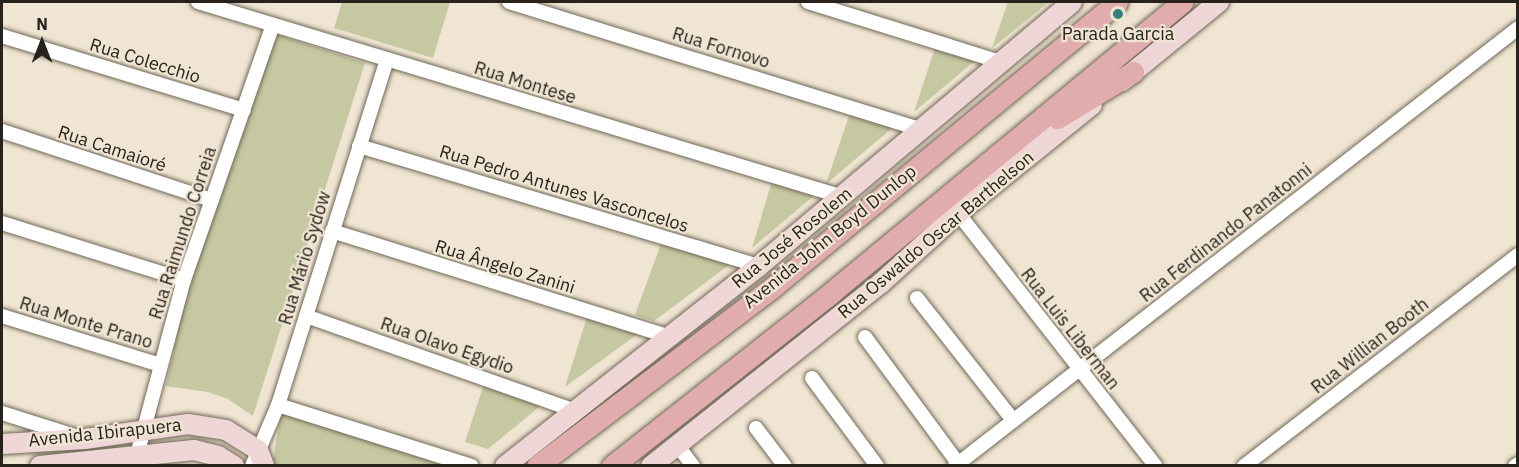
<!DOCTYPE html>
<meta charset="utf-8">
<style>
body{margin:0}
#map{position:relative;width:1519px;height:467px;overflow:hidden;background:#efe5d2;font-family:"IBM Plex Sans",sans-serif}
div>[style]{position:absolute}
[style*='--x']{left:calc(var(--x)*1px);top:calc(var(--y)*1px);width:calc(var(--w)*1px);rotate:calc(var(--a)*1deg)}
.green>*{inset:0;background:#c5c8a1}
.roads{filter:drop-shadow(0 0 2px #706857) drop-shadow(0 0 2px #706857)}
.street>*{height:14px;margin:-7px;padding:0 7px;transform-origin:7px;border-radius:7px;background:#fff}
.secondary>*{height:20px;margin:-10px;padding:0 10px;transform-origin:10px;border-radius:10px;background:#efd6d6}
.primary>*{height:21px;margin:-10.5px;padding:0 10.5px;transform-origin:10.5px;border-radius:10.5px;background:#e0acad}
.dots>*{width:16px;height:16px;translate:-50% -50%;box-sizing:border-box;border:3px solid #efe5d2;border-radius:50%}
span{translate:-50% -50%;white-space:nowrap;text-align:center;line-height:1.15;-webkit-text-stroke:4.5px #efe5d2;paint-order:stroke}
.poi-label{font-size:18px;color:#27231c}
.street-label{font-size:18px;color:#27231c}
.frame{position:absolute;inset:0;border:3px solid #27231c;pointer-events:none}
.north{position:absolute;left:12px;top:12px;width:60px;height:60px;-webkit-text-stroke:4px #efe5d2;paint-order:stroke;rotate:0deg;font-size:16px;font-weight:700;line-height:24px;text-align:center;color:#27231c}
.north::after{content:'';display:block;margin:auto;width:21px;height:27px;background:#27231c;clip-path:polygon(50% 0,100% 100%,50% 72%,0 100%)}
</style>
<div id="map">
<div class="green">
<i style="clip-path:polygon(342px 2px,450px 2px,433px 58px,334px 28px)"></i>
<i style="clip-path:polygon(1008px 2px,1049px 2px,992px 48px)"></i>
<i style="clip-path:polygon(271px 33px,365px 63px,253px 416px,228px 399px,208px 392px,166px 386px,186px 296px)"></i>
<i style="clip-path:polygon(935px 48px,977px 59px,914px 112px)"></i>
<i style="clip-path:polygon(850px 113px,896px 125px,826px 184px)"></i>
<i style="clip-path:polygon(772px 181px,816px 194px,752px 248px)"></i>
<i style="clip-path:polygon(662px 241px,733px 262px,654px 321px,635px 315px)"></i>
<i style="clip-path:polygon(587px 317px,639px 333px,565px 387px)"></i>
<i style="clip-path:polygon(486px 378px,550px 398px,488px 449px,465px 442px)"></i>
<i style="clip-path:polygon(281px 413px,456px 465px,272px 466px)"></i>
</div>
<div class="roads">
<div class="street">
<i style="--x:198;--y:2;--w:674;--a:16.82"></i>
<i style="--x:509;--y:2;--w:433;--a:17.2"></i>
<i style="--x:808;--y:2;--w:202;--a:17.3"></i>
<i style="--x:2;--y:36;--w:253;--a:17"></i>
<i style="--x:2;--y:131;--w:221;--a:18.2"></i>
<i style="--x:359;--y:146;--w:418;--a:16.7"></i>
<i style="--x:958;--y:213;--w:321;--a:52"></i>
<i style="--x:2;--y:223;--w:191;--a:17.4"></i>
<i style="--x:332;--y:231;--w:352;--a:17.4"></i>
<i style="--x:917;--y:298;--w:155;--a:51.8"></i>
<i style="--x:2;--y:316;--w:165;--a:17.2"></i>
<i style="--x:306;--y:316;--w:286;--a:19.4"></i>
<i style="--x:865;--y:337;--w:157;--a:53.6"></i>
<i style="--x:812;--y:378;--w:109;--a:53.5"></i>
<i style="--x:278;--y:405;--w:203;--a:17.5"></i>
<i style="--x:2;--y:413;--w:77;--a:17.5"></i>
<i style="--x:756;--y:428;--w:48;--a:52.7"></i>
<i style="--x:678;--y:446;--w:25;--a:53"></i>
<i style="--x:137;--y:455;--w:181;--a:-75"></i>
<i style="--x:184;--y:280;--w:270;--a:-70.8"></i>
<i style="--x:252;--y:466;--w:66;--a:-66.9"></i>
<i style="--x:278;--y:405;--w:362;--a:-72.5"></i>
<i style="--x:955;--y:466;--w:713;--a:-37.88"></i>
<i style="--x:1244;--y:466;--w:346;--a:-37.6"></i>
<i style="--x:1515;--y:466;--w:4;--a:-34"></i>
</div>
<div class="secondary">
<i style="--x:1122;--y:81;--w:125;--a:-39.2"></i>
<i style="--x:2;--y:444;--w:83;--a:-3.4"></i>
<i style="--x:85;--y:439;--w:104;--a:-8.3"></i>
<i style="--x:188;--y:424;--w:38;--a:9"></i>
<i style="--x:226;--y:430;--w:38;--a:32"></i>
<i style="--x:258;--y:450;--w:17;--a:69"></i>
<i style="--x:40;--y:466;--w:155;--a:-5.9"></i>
<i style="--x:194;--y:450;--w:25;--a:14"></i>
<i style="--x:218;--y:456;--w:19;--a:32"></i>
<i style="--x:505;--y:466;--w:323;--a:-38.2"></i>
<i style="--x:759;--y:266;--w:409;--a:-40.1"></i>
<i style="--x:651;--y:466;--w:294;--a:-38.5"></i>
<i style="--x:881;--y:283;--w:104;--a:-42.3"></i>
<i style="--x:958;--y:213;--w:172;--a:-38.9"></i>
</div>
<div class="primary">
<i style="--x:1057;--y:118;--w:89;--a:-31.2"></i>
<i style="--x:537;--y:466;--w:298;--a:-37.2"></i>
<i style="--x:774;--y:286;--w:445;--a:-39.6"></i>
<i style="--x:612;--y:466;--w:280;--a:-38.3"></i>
<i style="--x:832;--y:292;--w:455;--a:-39.6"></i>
</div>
</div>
<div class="dots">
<i style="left:1118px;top:14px;background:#367f7d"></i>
</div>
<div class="poi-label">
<span style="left:1118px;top:34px">Parada Garcia</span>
</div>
<div class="street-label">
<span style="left:721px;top:48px;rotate:17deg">Rua Fornovo</span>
<span style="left:145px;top:61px;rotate:17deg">Rua Colecchio</span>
<span style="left:525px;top:83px;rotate:17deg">Rua Montese</span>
<span style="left:112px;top:149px;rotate:18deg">Rua Camaioré</span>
<span style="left:564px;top:189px;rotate:17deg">Rua Pedro Antunes Vasconcelos</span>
<span style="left:183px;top:233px;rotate:-72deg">Rua Raimundo Correia</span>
<span style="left:1226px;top:233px;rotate:-38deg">Rua Ferdinando Panatonni</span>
<span style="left:936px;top:235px;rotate:-40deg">Rua Oswaldo Oscar Barthelson</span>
<span style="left:830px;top:237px;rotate:-39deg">Avenida John Boyd Dunlop</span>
<span style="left:792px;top:238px;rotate:-39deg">Rua José Rosolem</span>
<span style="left:305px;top:258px;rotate:-73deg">Rua Mário Sydow</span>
<span style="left:505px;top:267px;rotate:17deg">Rua Ângelo Zanini</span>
<span style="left:86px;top:323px;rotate:17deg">Rua Monte Prano</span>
<span style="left:1070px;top:329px;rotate:52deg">Rua Luis Liberman</span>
<span style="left:447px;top:346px;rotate:19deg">Rua Olavo Egydio</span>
<span style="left:1370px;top:346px;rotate:-38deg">Rua Willian Booth</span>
<span style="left:105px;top:433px;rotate:-6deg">Avenida Ibirapuera</span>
</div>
<div class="frame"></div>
<div class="north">N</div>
</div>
